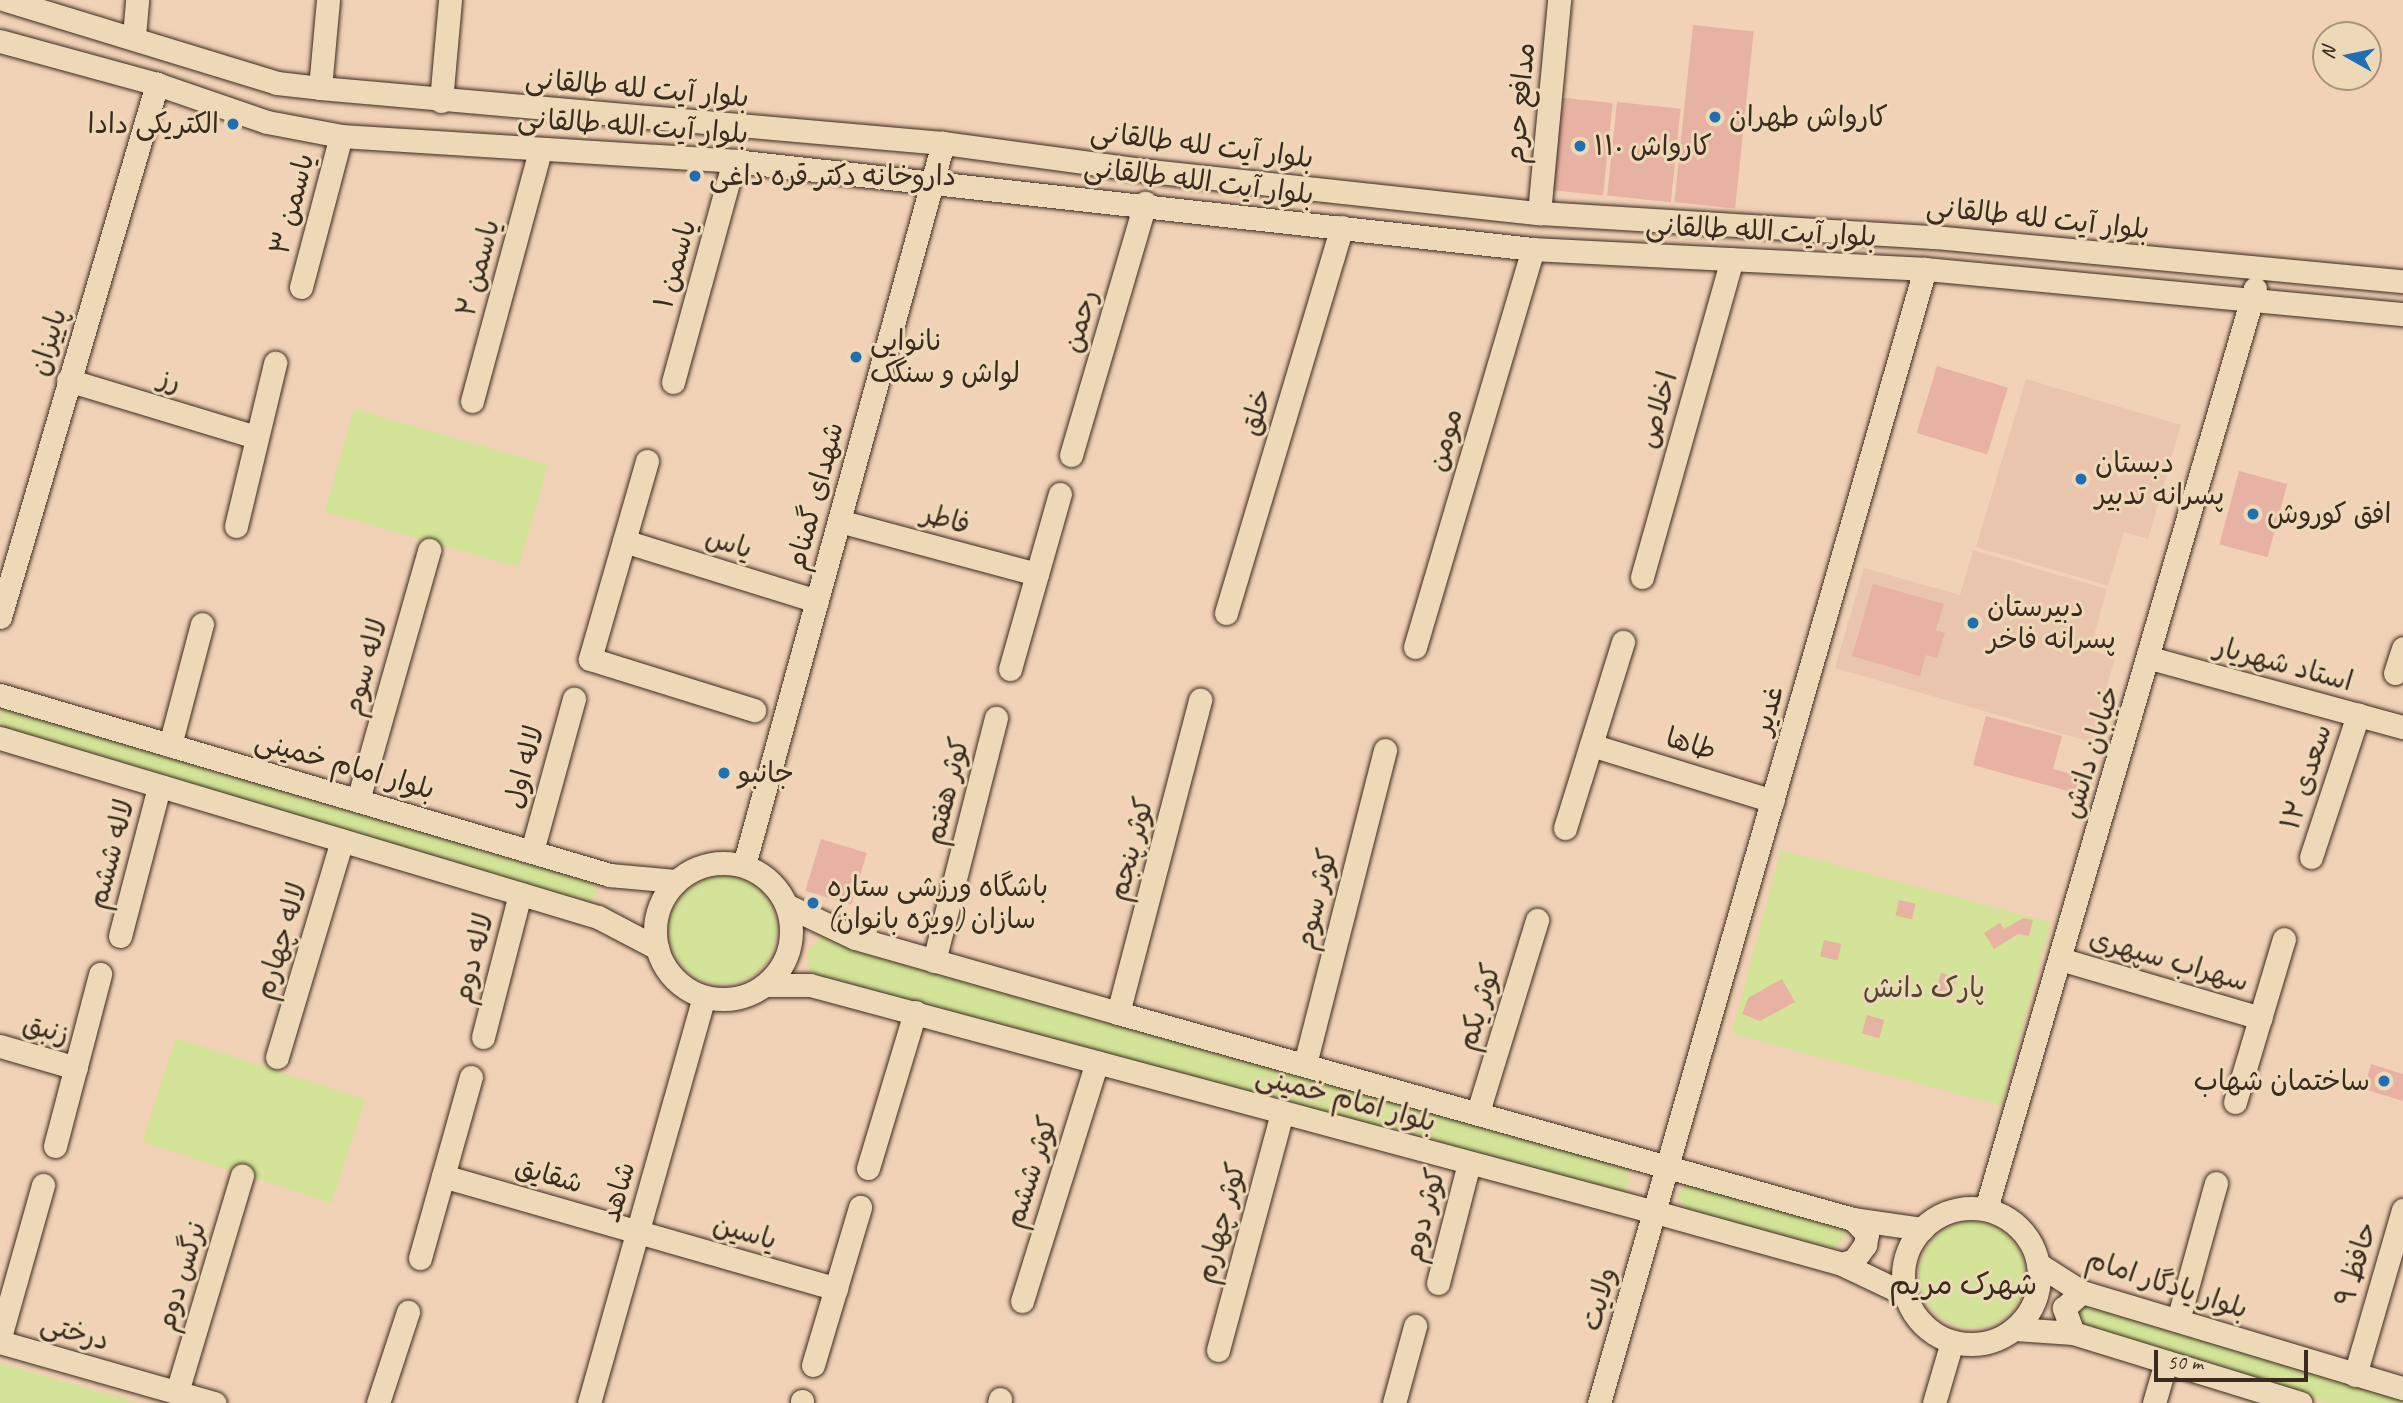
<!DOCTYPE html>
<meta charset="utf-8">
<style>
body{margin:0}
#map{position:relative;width:2403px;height:1403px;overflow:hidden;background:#f1d2b6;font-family:Caveat,"Playpen Sans Arabic",sans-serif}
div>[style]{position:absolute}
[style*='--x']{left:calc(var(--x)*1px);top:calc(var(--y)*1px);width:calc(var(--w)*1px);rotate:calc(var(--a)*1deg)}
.built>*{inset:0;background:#eac5ad}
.green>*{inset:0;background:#d3e397;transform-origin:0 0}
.round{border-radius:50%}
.building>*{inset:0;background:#e8b2a3;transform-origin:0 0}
.roads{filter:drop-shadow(0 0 2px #3b2a1e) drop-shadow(0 0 2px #3b2a1e)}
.minor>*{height:23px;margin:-11.5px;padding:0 11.5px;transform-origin:11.5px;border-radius:11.5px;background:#edd9b7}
.minor>.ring{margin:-11.5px;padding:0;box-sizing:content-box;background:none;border:23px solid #edd9b7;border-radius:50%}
.dots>*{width:19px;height:19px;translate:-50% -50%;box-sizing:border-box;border:4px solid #edd9b7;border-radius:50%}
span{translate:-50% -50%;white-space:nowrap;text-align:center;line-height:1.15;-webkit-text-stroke:6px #edd9b7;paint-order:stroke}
.street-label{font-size:28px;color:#3b2a1e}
.poi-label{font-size:28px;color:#3b2a1e}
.left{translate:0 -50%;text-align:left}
.right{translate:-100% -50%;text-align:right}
.park-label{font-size:28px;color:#524630}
.neighbourhood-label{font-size:30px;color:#3b2a1e}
.north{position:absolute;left:2312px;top:21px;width:70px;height:70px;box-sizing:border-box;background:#edd9b7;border:2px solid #a6937a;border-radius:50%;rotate:279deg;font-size:19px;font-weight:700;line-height:28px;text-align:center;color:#3b2a1e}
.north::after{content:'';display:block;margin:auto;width:24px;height:32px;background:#1f6fb2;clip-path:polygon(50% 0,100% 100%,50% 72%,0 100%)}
.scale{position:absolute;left:2154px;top:1350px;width:154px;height:32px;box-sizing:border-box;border:4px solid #3b2a1e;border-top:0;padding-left:9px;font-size:21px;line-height:24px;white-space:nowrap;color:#3b2a1e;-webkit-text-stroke:5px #edd9b7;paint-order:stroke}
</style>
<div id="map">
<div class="built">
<i style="clip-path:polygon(2026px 379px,2181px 425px,2148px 539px,2124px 532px,2108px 586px,1976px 547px)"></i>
<i style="clip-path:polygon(1973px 550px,2107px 589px,2090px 650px,2115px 658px,2091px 742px,1835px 668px,1864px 568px,1960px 595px)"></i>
</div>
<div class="green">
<i style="left:354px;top:409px;width:202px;height:107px;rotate:16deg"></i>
<i style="clip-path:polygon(1px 708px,593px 883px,598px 893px,586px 904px,0 725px)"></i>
<i style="left:1781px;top:850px;width:279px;height:190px;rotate:15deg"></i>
<i class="round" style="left:669px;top:876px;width:108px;height:108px"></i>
<i style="clip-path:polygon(824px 933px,1625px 1166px,1630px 1184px,1619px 1193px,816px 979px,807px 964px,808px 951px)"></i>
<i style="left:176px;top:1038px;width:199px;height:109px;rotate:18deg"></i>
<i style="clip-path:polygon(1687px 1184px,1846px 1228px,1846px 1237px,1833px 1248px,1686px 1210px,1677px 1196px)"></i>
<i class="round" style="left:1919px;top:1222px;width:106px;height:106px"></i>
<i style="clip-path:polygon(2083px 1301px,2403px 1393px,2403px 1403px,2329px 1403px,2080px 1329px,2075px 1308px)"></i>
<i style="clip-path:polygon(0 1363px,140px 1403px,0 1403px)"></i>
</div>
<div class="building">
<i style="left:1693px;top:25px;width:61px;height:178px;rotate:6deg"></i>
<i style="left:1556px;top:97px;width:57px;height:93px;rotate:6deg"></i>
<i style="left:1617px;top:102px;width:64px;height:94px;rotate:6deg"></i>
<i style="left:1937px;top:366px;width:74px;height:70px;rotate:17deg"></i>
<i style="left:2239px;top:471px;width:50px;height:76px;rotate:15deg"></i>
<i style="clip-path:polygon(1873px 584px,1944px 604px,1936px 630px,1945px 633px,1937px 658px,1926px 655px,1920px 676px,1852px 656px)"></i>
<i style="clip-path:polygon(1986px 716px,2062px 736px,2053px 769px,2080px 776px,2075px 793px,1973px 765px)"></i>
<i style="left:821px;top:839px;width:48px;height:54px;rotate:17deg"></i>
<i style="left:1899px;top:900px;width:17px;height:16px;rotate:13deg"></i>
<i style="clip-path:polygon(2023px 918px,2033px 920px,2029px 936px,2018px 934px,1994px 949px,1984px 933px,2000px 923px,2004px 929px)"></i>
<i style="left:1824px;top:940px;width:18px;height:17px;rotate:13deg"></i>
<i style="left:1941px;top:973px;width:16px;height:18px;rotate:15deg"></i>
<i style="clip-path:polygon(1782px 979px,1795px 1002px,1760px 1021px,1742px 1014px,1748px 998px)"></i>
<i style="left:1867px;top:1015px;width:18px;height:19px;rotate:16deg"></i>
<i style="clip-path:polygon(2371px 1064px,2403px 1074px,2403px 1101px,2364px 1089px)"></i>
</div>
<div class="roads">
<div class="minor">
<i style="--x:6;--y:0;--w:283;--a:17"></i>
<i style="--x:277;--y:83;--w:43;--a:6.6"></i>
<i style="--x:320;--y:88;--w:625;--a:5.05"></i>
<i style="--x:943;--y:143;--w:209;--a:7.7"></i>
<i style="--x:1150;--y:171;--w:391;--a:6.2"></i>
<i style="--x:1539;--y:213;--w:396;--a:3.5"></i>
<i style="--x:1934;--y:237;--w:471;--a:5.4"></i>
<i style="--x:134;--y:36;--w:36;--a:-85"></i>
<i style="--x:0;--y:41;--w:163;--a:15.3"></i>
<i style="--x:157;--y:84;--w:116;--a:19.1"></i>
<i style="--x:267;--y:122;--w:75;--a:10.7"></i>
<i style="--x:341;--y:136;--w:394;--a:3.6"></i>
<i style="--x:734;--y:161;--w:804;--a:6.29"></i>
<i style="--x:1533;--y:249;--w:393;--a:2.9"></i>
<i style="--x:1925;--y:269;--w:480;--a:5.4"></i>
<i style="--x:320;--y:88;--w:88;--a:-84.8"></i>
<i style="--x:441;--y:101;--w:101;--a:-84.9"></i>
<i style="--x:1539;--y:213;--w:214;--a:-84.6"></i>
<i style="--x:301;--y:287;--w:156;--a:-75.2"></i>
<i style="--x:68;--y:380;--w:196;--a:16.9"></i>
<i style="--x:673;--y:382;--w:229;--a:-74.6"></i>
<i style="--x:472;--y:401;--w:259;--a:-74.8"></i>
<i style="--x:1071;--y:455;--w:263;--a:-73.6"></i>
<i style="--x:647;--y:461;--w:206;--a:106.1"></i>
<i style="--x:590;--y:659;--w:172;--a:17.3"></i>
<i style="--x:839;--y:521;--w:205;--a:15"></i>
<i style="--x:236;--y:526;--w:168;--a:-76.5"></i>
<i style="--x:624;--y:541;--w:202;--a:17.3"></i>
<i style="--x:1642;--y:577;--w:330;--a:-74.2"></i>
<i style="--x:1226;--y:613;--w:403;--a:-73.3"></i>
<i style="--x:0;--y:617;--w:556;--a:-73.59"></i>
<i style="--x:1415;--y:647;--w:415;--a:-73.5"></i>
<i style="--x:2150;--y:658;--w:262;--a:15.3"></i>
<i style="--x:1010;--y:669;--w:182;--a:-74.1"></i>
<i style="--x:2395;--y:673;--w:26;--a:-72"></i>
<i style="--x:0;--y:695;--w:636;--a:16.44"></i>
<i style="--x:610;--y:875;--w:65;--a:5.3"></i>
<i style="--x:0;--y:738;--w:624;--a:16.66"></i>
<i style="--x:598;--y:917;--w:67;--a:27.7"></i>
<i style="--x:170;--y:745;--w:125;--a:-75.2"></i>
<i style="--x:1591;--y:745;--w:190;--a:17.1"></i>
<i style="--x:358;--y:800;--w:260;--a:-74.1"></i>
<i style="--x:1565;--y:828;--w:195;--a:-72.7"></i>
<i style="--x:532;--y:851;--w:158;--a:-74.6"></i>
<i style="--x:2311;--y:857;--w:150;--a:-71.7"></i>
<i class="ring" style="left:655px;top:863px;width:113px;height:113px"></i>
<i style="--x:744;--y:865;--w:749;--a:-74.59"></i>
<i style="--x:788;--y:906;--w:74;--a:25.5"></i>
<i style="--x:855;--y:938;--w:273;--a:15.9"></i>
<i style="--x:1118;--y:1013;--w:763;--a:15.66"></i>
<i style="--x:1853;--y:1219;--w:70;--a:8.2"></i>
<i style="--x:120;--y:936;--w:154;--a:-75.3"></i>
<i style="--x:2060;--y:959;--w:209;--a:16.4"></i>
<i style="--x:934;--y:961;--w:251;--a:-75.7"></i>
<i style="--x:766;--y:985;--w:44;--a:0"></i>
<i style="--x:810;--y:985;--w:875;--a:15.04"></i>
<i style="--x:1655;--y:1212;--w:194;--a:15.5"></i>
<i style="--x:1842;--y:1264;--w:70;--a:25.5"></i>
<i style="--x:1118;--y:1013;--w:324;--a:-75.3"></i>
<i style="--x:483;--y:1037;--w:148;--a:-75.5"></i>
<i style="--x:0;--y:1046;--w:79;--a:16.1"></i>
<i style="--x:277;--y:1057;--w:226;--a:-73.3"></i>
<i style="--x:1305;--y:1064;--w:324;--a:-75.7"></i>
<i style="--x:2235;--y:1102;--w:170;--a:-73.3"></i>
<i style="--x:1478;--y:1112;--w:201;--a:-72.9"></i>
<i style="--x:55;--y:1146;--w:178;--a:-75.3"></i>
<i style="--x:868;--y:1168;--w:163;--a:-73.2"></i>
<i style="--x:443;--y:1176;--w:409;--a:16"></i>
<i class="ring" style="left:1903px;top:1208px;width:113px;height:113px"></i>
<i style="--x:1986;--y:1209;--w:959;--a:-73.72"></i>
<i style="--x:420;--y:1258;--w:188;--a:-74.3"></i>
<i style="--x:1842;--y:1264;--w:13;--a:-18"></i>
<i style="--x:1854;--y:1260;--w:19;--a:-54"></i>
<i style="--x:1865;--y:1245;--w:11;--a:-80"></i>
<i style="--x:1867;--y:1234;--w:21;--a:-133"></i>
<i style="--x:2038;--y:1264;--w:52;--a:32.5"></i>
<i style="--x:2082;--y:1292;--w:335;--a:16.7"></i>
<i style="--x:1438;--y:1283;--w:124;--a:-75.5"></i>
<i style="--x:1022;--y:1301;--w:250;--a:-72.6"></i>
<i style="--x:2178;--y:1320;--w:142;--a:-74.5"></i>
<i style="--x:2015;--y:1329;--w:58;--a:3.9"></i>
<i style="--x:2073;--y:1333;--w:238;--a:17.1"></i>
<i style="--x:2073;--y:1333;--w:27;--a:-110"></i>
<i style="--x:2064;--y:1308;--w:24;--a:-42"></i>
<i style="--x:0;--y:1337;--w:158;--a:-74.2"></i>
<i style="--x:0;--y:1342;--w:223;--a:15.9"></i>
<i style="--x:1218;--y:1350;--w:246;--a:-74.9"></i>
<i style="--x:813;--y:1365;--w:165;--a:-73.4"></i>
<i style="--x:2355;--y:1375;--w:172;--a:-73.8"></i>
<i style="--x:177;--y:1392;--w:226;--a:-73.3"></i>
<i style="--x:378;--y:1403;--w:96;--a:-71.8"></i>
<i style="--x:589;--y:1403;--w:422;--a:-74.2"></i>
<i style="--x:802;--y:1403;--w:2;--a:-90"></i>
<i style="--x:999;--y:1403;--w:4;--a:-76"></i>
<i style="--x:1394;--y:1403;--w:80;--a:-74.7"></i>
<i style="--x:1599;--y:1403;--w:1180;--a:-73.96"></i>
<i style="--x:1934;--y:1403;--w:64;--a:-73.6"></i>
<i style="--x:2154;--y:1403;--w:43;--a:-73.7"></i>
</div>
</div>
<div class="dots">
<i style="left:1715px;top:117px;background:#1f6fb2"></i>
<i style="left:233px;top:124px;background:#1f6fb2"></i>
<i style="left:1580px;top:146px;background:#1f6fb2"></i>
<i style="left:695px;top:176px;background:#1f6fb2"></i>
<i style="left:856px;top:357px;background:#1f6fb2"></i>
<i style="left:2081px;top:479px;background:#1f6fb2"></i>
<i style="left:2253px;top:514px;background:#1f6fb2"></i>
<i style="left:1973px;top:623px;background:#1f6fb2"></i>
<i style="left:724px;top:773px;background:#1f6fb2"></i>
<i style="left:813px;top:903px;background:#1f6fb2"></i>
<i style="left:2384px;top:1081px;background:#1f6fb2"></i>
</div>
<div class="street-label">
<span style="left:637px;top:88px;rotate:5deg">بلوار آیت لله طالقانی</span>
<span style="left:1520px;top:103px;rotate:-85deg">مدافع حرم</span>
<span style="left:633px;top:126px;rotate:4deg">بلوار آیت الله طالقانی</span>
<span style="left:1202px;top:145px;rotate:7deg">بلوار آیت لله طالقانی</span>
<span style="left:1199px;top:181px;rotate:7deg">بلوار آیت الله طالقانی</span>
<span style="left:292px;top:204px;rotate:-75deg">یاسمن ۳</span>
<span style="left:2038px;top:218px;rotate:6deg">بلوار آیت لله طالقانی</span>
<span style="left:1761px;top:231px;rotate:3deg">بلوار آیت الله طالقانی</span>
<span style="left:675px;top:264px;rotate:-74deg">یاسمن ۱</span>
<span style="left:478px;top:268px;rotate:-75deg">یاسمن ۲</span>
<span style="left:1080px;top:321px;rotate:-74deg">رحمن</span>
<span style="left:48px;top:342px;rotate:-73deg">پاییزان</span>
<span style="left:170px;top:380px;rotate:17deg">رز</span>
<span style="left:1658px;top:410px;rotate:-74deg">اخلاص</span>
<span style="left:1256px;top:412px;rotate:-73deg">خلق</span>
<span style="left:1445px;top:440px;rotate:-74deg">مومن</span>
<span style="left:815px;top:496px;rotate:-75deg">شهدای گمنام</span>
<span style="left:946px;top:519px;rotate:15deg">فاطر</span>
<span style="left:729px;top:543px;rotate:17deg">یاس</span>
<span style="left:2284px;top:664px;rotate:15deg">استاد شهریار</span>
<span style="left:365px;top:667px;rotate:-74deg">لاله سوم</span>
<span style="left:1768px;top:710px;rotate:-74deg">غدیر</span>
<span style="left:1691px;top:744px;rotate:17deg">طاها</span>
<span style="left:2091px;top:752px;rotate:-73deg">خیابان دانش</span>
<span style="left:345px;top:765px;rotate:16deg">بلوار امام خمینی</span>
<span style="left:524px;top:767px;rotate:-75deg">لاله اول</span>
<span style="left:2306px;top:777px;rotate:-72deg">سعدی ۱۲</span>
<span style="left:947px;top:791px;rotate:-76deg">کوثر هفتم</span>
<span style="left:1131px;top:849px;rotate:-75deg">کوثر پنجم</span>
<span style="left:111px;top:854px;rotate:-75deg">لاله ششم</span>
<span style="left:1316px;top:899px;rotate:-76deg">کوثر سوم</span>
<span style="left:281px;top:941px;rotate:-73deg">لاله چهارم</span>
<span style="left:473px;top:958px;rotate:-75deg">لاله دوم</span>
<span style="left:2169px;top:960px;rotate:16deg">سهراب سپهری</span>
<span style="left:1479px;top:1007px;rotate:-73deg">کوثر یکم</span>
<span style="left:46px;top:1029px;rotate:16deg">زنبق</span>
<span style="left:1346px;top:1099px;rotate:15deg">بلوار امام خمینی</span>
<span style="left:1031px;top:1172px;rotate:-72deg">کوثر ششم</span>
<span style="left:549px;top:1175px;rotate:16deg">شقایق</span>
<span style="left:618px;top:1192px;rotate:-74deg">شاهد</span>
<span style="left:1424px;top:1215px;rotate:-75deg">کوثر دوم</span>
<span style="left:1221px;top:1223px;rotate:-75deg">کوثر چهارم</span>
<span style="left:745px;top:1232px;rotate:16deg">یاسین</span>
<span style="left:2356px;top:1264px;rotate:-74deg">حافظ ۹</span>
<span style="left:181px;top:1276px;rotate:-73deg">نرگس دوم</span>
<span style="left:2167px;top:1284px;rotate:18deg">بلوار یادگار امام</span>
<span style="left:1599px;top:1299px;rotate:-74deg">ولایت</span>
<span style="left:75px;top:1332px;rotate:16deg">درختی</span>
</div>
<div class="poi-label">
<span class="left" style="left:1729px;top:117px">کارواش طهران</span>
<span class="right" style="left:219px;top:124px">الکتریکی دادا</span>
<span class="left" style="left:1594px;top:146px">کارواش ۱۱۰</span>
<span class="left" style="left:709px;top:176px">داروخانه دکتر قره داغی</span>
<span class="left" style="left:870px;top:357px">نانوایی<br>لواش و سنگک</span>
<span class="left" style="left:2095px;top:479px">دبستان<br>پسرانه تدبیر</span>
<span class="left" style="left:2267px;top:514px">افق کوروش</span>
<span class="left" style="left:1987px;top:623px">دبیرستان<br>پسرانه فاخر</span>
<span class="left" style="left:738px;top:773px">جانبو</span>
<span class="left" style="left:827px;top:903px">باشگاه ورزشی ستاره<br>سازان (ویژه بانوان)</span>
<span class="right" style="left:2370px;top:1081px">ساختمان شهاب</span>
</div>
<div class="park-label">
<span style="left:1924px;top:988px">پارک دانش</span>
</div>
<div class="neighbourhood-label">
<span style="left:1963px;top:1284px">شهرک مریم</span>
</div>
<div class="north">N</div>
<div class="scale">50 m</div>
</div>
